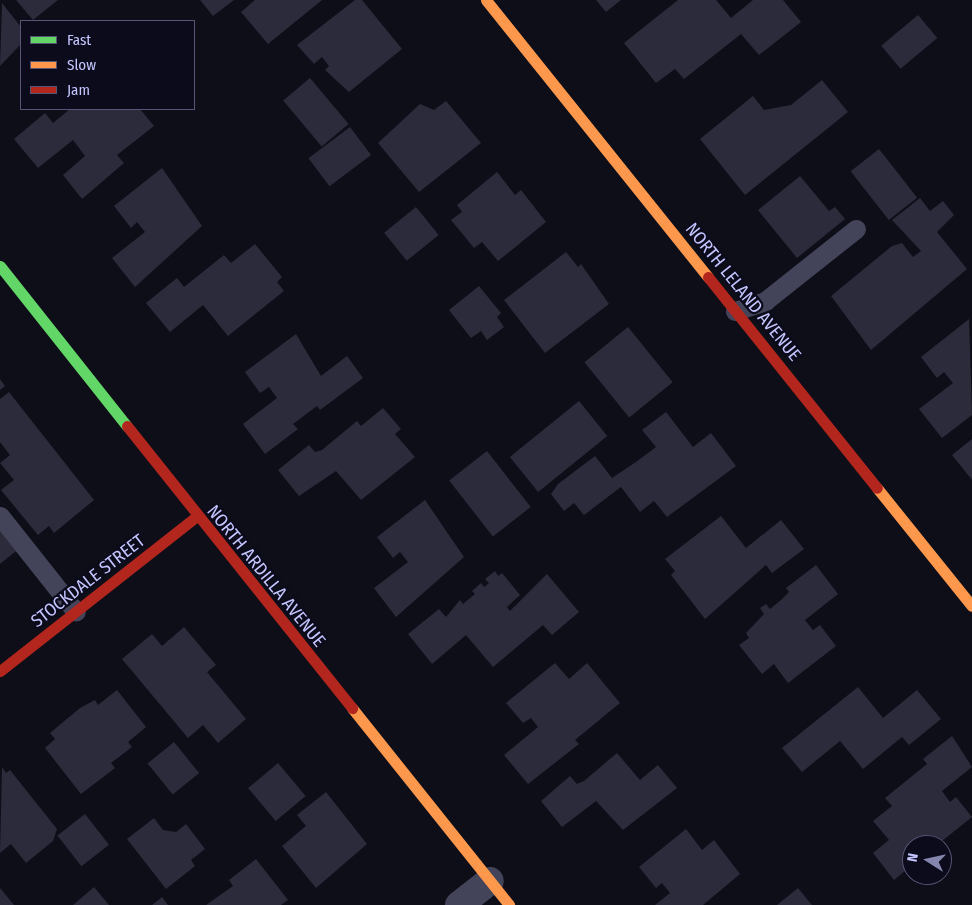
<!DOCTYPE html>
<style>
body{margin:0}
#map{position:relative;width:972px;height:905px;overflow:hidden;background:#0e0e18;font-family:"Fira Sans Condensed",sans-serif}
div>[style]{position:absolute}
[style*='--x']{left:calc(var(--x)*1px);top:calc(var(--y)*1px);width:calc(var(--w)*1px);rotate:calc(var(--a)*1deg)}
.building>*{inset:0;background:#2b2b3b;transform-origin:0 0}
.lane>*{height:19px;margin:-9.5px;padding:0 9.5px;transform-origin:9.5px;border-radius:9.5px;background:#434459}
.street>*{height:28px;margin:-14px;padding:0 14px;transform-origin:14px;border-radius:14px;background:#434459}
.fast>*{height:11px;margin:-5.5px;padding:0 5.5px;transform-origin:5.5px;border-radius:5.5px;background:#63d668}
.slow>*{height:11px;margin:-5.5px;padding:0 5.5px;transform-origin:5.5px;border-radius:5.5px;background:#ff974d}
.jam>*{height:11px;margin:-5.5px;padding:0 5.5px;transform-origin:5.5px;border-radius:5.5px;background:#b3261e}
span{translate:-50% -50%;white-space:nowrap;text-align:center;line-height:1.15;-webkit-text-stroke:4.5px #0b0b1b;paint-order:stroke}
.street-label{font-size:18px;color:#c5c6ff}
.legend{position:absolute;left:20px;top:20px;width:175px;height:90px;box-sizing:border-box;background:#0b0b1b;border:1px solid #555676;margin:0;padding:6px 9px;list-style:none;font-size:15px;color:#c5c6ff}
.legend li{display:flex;align-items:center;gap:10px;height:25px}
.legend b{width:25px;border:1px solid #555676}
.north{position:absolute;left:902px;top:835px;width:50px;height:50px;box-sizing:border-box;background:#0b0b1b;border:1px solid #555676;border-radius:50%;rotate:280deg;font-size:14px;font-weight:700;line-height:20px;text-align:center;color:#c5c6ff}
.north::after{content:'';display:block;margin:auto;width:18px;height:22px;background:#8586ae;clip-path:polygon(50% 0,100% 100%,50% 72%,0 100%)}
</style>
<div id="map">
<div class="building">
<i style="clip-path:polygon(16px 0,58px 0,33px 20px)"></i>
<i style="clip-path:polygon(200px 0,234px 0,213px 16px)"></i>
<i style="clip-path:polygon(255px 0,322px 0,268px 44px,241px 12px)"></i>
<i style="clip-path:polygon(355px 0,362px 0,402px 49px,349px 92px,325px 70px,329px 66px,322px 57px,314px 64px,297px 45px)"></i>
<i style="clip-path:polygon(596px 0,621px 0,606px 12px)"></i>
<i style="clip-path:polygon(678px 0,716px 0,731px 18px,753px 0,783px 0,801px 22px,759px 55px,741px 34px,684px 79px,675px 69px,656px 83px,624px 43px)"></i>
<i style="clip-path:polygon(2px 3px,21px 27px,21px 44px,0 66px)"></i>
<i style="left:918px;top:15px;width:30px;height:48px;rotate:50deg"></i>
<i style="left:310px;top:78px;width:60px;height:35px;rotate:50deg"></i>
<i style="clip-path:polygon(822px 80px,848px 112px,745px 195px,700px 139px,753px 96px,764px 110px,791px 105px)"></i>
<i style="clip-path:polygon(446px 101px,481px 143px,419px 192px,378px 143px,420px 104px,434px 110px)"></i>
<i style="clip-path:polygon(70px 109px,140px 109px,154px 126px,117px 155px,124px 163px,82px 199px,63px 175px,85px 156px,73px 140px,38px 168px,14px 139px,45px 113px,53px 123px)"></i>
<i style="left:350px;top:127px;width:35px;height:52px;rotate:53deg"></i>
<i style="left:879px;top:149px;width:62px;height:36px;rotate:52deg"></i>
<i style="clip-path:polygon(162px 168px,202px 226px,135px 287px,112px 258px,145px 232px,137px 222px,131px 228px,114px 206px)"></i>
<i style="clip-path:polygon(497px 172px,515px 195px,521px 190px,546px 222px,498px 261px,482px 242px,474px 248px,451px 220px,462px 212px,457px 205px)"></i>
<i style="clip-path:polygon(800px 176px,829px 211px,835px 207px,845px 219px,797px 258px,758px 210px)"></i>
<i style="clip-path:polygon(920px 198px,930px 211px,943px 201px,954px 215px,937px 232px,967px 269px,871px 350px,831px 296px,892px 246px,902px 243px,913px 257px,921px 251px,892px 220px)"></i>
<i style="left:416px;top:207px;width:36px;height:41px;rotate:51deg"></i>
<i style="clip-path:polygon(255px 244px,282px 277px,277px 282px,284px 291px,228px 336px,203px 305px,170px 332px,146px 303px,177px 278px,184px 287px,224px 255px,231px 263px)"></i>
<i style="clip-path:polygon(566px 252px,578px 267px,581px 264px,609px 304px,545px 353px,504px 300px)"></i>
<i style="clip-path:polygon(479px 286px,501px 313px,497px 317px,504px 327px,487px 340px,481px 331px,471px 338px,449px 310px)"></i>
<i style="clip-path:polygon(969px 319px,972px 415px,942px 438px,919px 409px,953px 383px,944px 372px,937px 378px,921px 357px)"></i>
<i style="left:628px;top:327px;width:71px;height:56px;rotate:51deg"></i>
<i style="clip-path:polygon(296px 334px,321px 376px,347px 356px,363px 378px,320px 410px,317px 406px,293px 424px,298px 429px,265px 454px,243px 424px,277px 398px,269px 387px,260px 393px,245px 372px)"></i>
<i style="clip-path:polygon(0 379px,5px 386px,0 390px)"></i>
<i style="clip-path:polygon(9px 392px,94px 500px,54px 533px,49px 526px,38px 535px,1px 490px,14px 480px,0 463px,10px 455px,0 442px,0 399px)"></i>
<i style="left:579px;top:401px;width:45px;height:89px;rotate:51deg"></i>
<i style="clip-path:polygon(383px 408px,401px 429px,395px 434px,415px 457px,361px 500px,336px 471px,299px 496px,278px 470px,309px 445px,315px 452px,322px 450px,357px 421px,361px 426px)"></i>
<i style="clip-path:polygon(666px 412px,693px 447px,711px 433px,736px 466px,667px 517px,654px 501px,640px 512px,621px 487px,584px 515px,574px 503px,564px 511px,551px 494px,558px 484px,595px 456px,612px 478px,636px 462px,656px 447px,642px 430px)"></i>
<i style="clip-path:polygon(972px 439px,972px 480px,952px 455px)"></i>
<i style="left:487px;top:451px;width:71px;height:48px;rotate:52deg"></i>
<i style="clip-path:polygon(425px 500px,464px 557px,396px 617px,374px 588px,408px 562px,400px 552px,393px 558px,377px 537px)"></i>
<i style="clip-path:polygon(721px 516px,746px 548px,781px 520px,804px 549px,772px 573px,766px 565px,705px 619px,671px 575px,675px 571px,665px 559px)"></i>
<i style="clip-path:polygon(0 531px,16px 551px,0 564px)"></i>
<i style="clip-path:polygon(816px 565px,838px 594px,805px 620px,813px 630px,820px 625px,836px 646px,788px 683px,774px 664px,762px 674px,739px 645px,749px 638px,746px 633px,764px 614px,760px 608px,766px 604px,770px 609px,781px 600px,789px 592px,786px 588px)"></i>
<i style="clip-path:polygon(495px 571px,498px 576px,502px 573px,520px 595px,507px 607px,510px 611px,547px 574px,579px 612px,552px 635px,543px 625px,493px 667px,466px 635px,432px 664px,408px 634px,439px 609px,446px 617px,460px 600px,463px 604px,475px 594px,472px 591px,481px 583px,484px 587px,489px 583px,485px 579px)"></i>
<i style="clip-path:polygon(184px 627px,216px 665px,207px 672px,246px 719px,218px 743px,203px 725px,188px 738px,122px 659px,152px 634px,162px 646px)"></i>
<i style="clip-path:polygon(555px 663px,569px 679px,587px 663px,620px 703px,575px 740px,579px 744px,528px 784px,504px 755px,538px 727px,531px 718px,523px 723px,506px 703px)"></i>
<i style="clip-path:polygon(858px 687px,883px 718px,917px 690px,941px 719px,909px 745px,902px 737px,863px 769px,840px 741px,802px 772px,782px 748px)"></i>
<i style="clip-path:polygon(117px 690px,146px 727px,128px 742px,132px 747px,111px 763px,115px 768px,81px 794px,45px 748px,55px 739px,50px 733px,80px 708px,95px 700px,98px 705px)"></i>
<i style="clip-path:polygon(952px 736px,972px 767px,942px 791px,950px 802px,956px 797px,972px 817px,937px 845px,912px 845px,912px 865px,894px 880px,873px 853px,889px 840px,873px 821px,892px 806px,885px 798px,927px 764px,923px 759px)"></i>
<i style="left:174px;top:742px;width:40px;height:34px;rotate:51deg"></i>
<i style="clip-path:polygon(617px 753px,640px 780px,658px 765px,677px 788px,623px 830px,596px 801px,562px 827px,541px 801px,570px 776px,577px 784px,584px 781px)"></i>
<i style="left:278px;top:763px;width:43px;height:39px;rotate:50deg"></i>
<i style="clip-path:polygon(2px 767px,6px 773px,10px 770px,57px 829px,53px 841px,26px 863px,11px 844px,0 853px)"></i>
<i style="clip-path:polygon(326px 792px,367px 844px,316px 888px,282px 846px,306px 826px,297px 815px)"></i>
<i style="left:85px;top:814px;width:39px;height:35px;rotate:52deg"></i>
<i style="clip-path:polygon(154px 818px,163px 830px,176px 832px,186px 824px,205px 849px,191px 860px,195px 866px,166px 889px,127px 839px)"></i>
<i style="clip-path:polygon(686px 829px,702px 850px,714px 840px,740px 874px,703px 905px,655px 905px,670px 893px,662px 883px,656px 888px,639px 867px)"></i>
<i style="clip-path:polygon(256px 859px,288px 900px,281px 905px,206px 905px,233px 886px,229px 880px)"></i>
<i style="clip-path:polygon(94px 887px,109px 905px,73px 905px)"></i>
<i style="clip-path:polygon(0 888px,14px 905px,0 905px)"></i>
<i style="clip-path:polygon(798px 888px,812px 905px,777px 905px)"></i>
<i style="clip-path:polygon(162px 897px,168px 905px,152px 905px)"></i>
</div>
<div class="lane">
<i style="--x:735;--y:311;--w:32;--a:-18"></i>
<i style="--x:765;--y:301;--w:116;--a:-38.4"></i>
<i style="--x:0;--y:516;--w:122;--a:51.6"></i>
</div>
<div class="street">
<i style="--x:459;--y:905;--w:39;--a:-38"></i>
</div>
<div class="fast">
<i style="--x:0;--y:266;--w:204;--a:51.6"></i>
</div>
<div class="slow">
<i style="--x:486;--y:0;--w:355;--a:51.3"></i>
<i style="--x:877;--y:488;--w:151;--a:51.2"></i>
<i style="--x:352;--y:708;--w:252;--a:51.4"></i>
</div>
<div class="jam">
<i style="--x:708;--y:277;--w:270;--a:51.3"></i>
<i style="--x:127;--y:426;--w:361;--a:51.4"></i>
<i style="--x:0;--y:671;--w:249;--a:-38.2"></i>
</div>
<div class="street-label">
<span style="left:743px;top:292px;rotate:51deg">NORTH LELAND AVENUE</span>
<span style="left:266px;top:576px;rotate:51deg">NORTH ARDILLA AVENUE</span>
<span style="left:88px;top:581px;rotate:-38deg">STOCKDALE STREET</span>
</div>
<ul class="legend">
<li><b style="height:6px;background:#63d668"></b>Fast</li>
<li><b style="height:6px;background:#ff974d"></b>Slow</li>
<li><b style="height:6px;background:#b3261e"></b>Jam</li>
</ul>
<div class="north">N</div>
</div>
